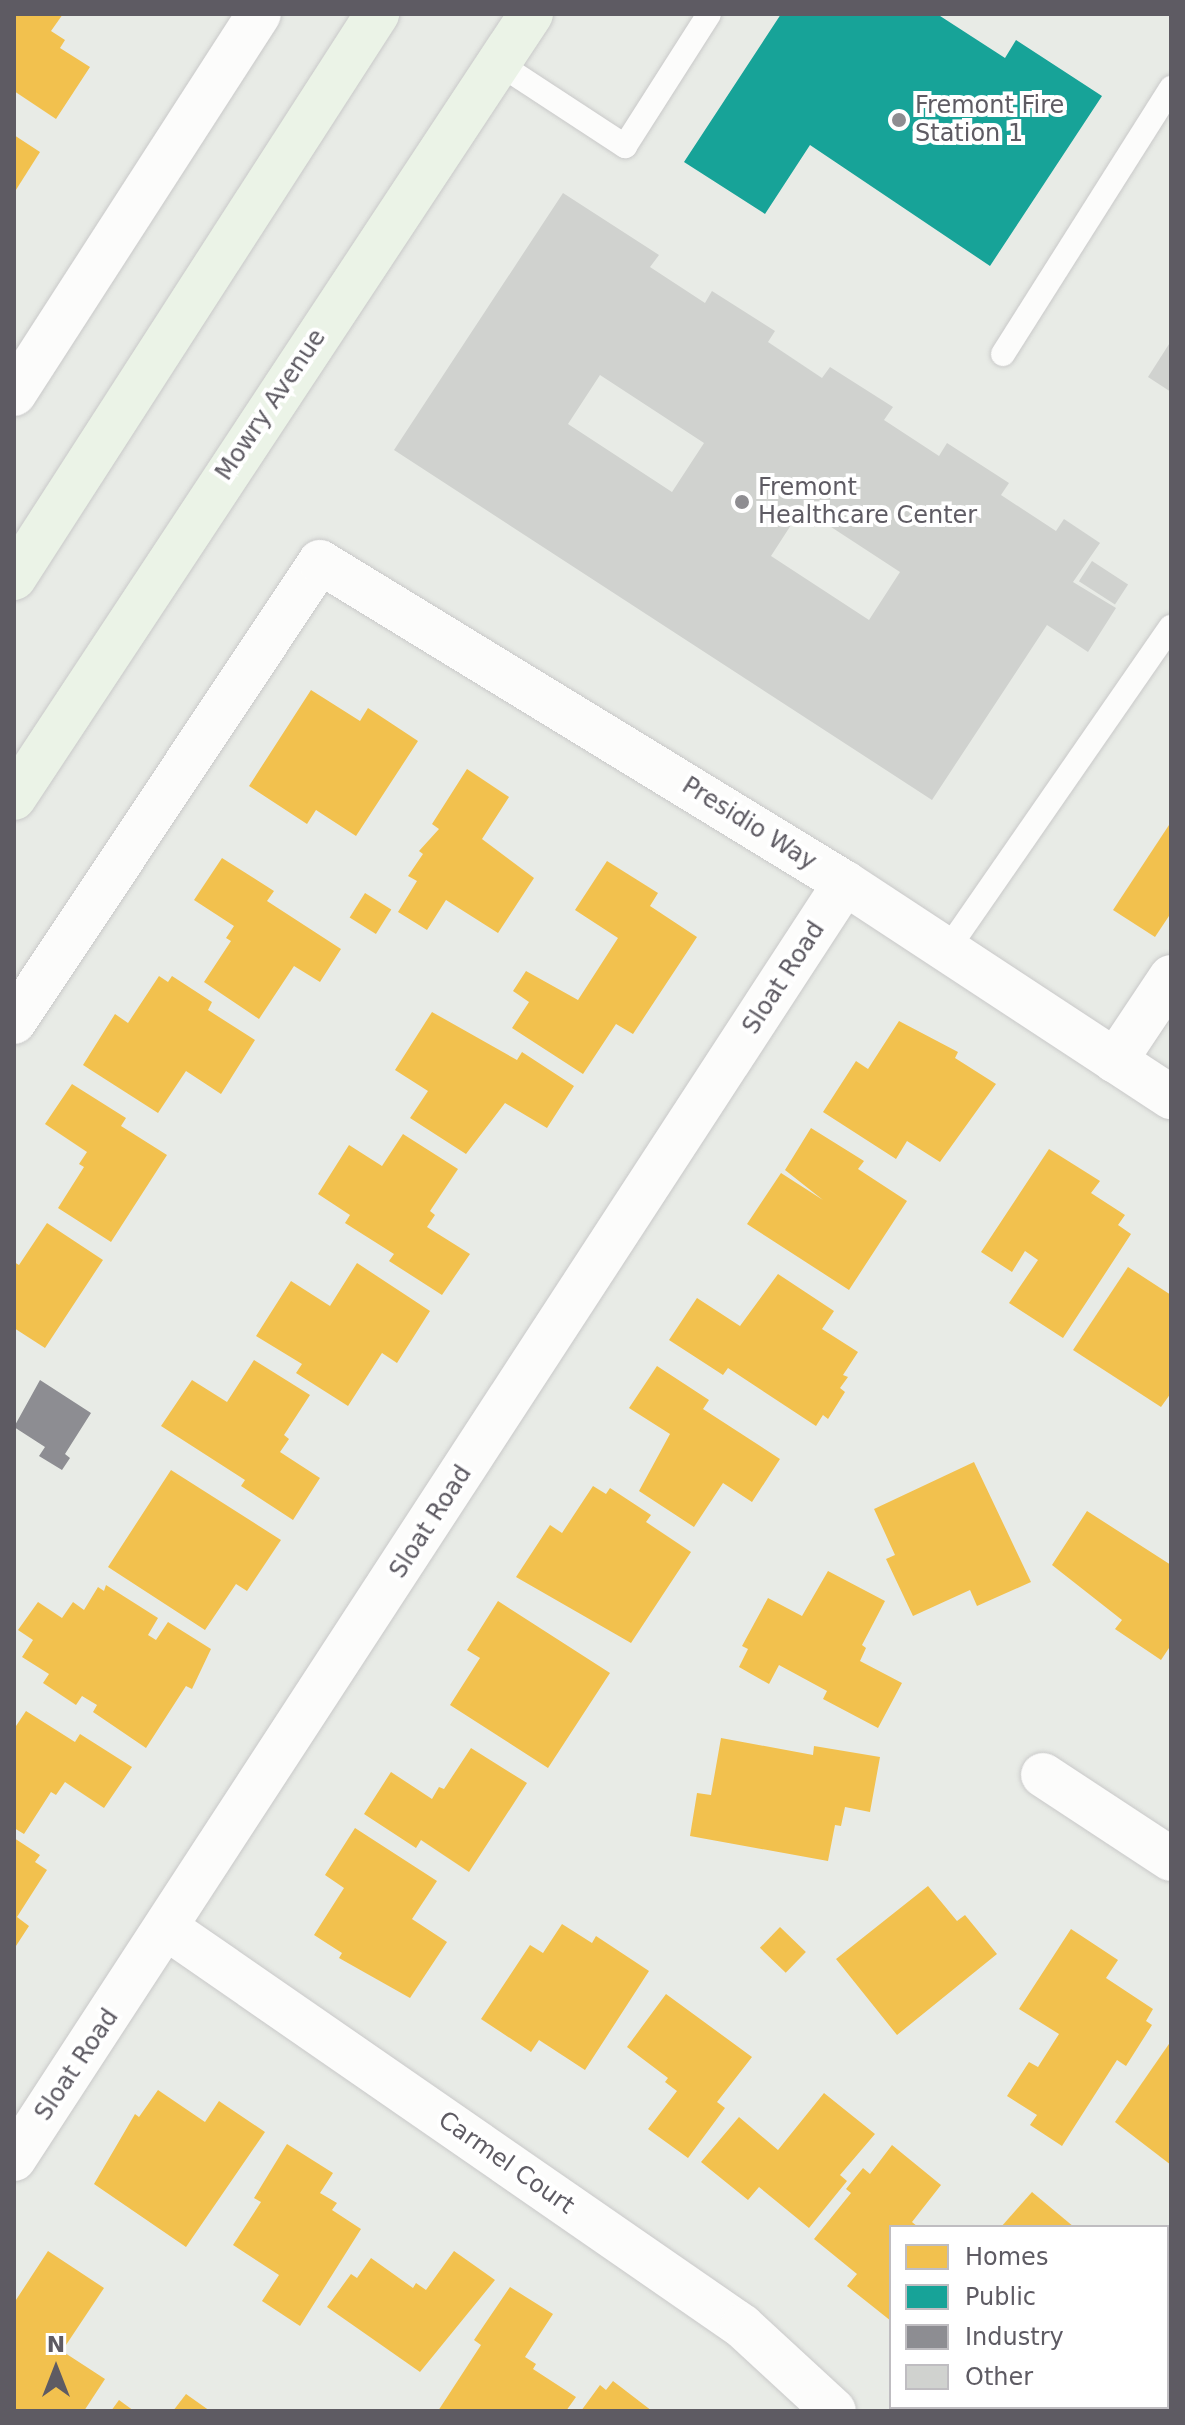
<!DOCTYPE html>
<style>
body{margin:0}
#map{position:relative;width:1185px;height:2425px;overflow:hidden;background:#e8ebe6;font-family:"DejaVu Sans",sans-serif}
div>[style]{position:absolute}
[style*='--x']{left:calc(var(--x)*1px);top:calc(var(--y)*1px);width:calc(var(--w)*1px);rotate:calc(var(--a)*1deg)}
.homes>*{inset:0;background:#f2c14e;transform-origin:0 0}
.public>*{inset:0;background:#17a398}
.industry>*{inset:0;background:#8d8d92}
.building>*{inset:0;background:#d0d2cf;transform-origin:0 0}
.roads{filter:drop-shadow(0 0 2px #c9c9c9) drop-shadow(0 0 2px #c9c9c9)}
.lane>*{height:24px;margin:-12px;padding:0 12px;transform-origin:12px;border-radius:12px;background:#fcfcfb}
.street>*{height:44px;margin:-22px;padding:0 22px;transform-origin:22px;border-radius:22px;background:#fcfcfb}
.primary>*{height:44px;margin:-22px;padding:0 22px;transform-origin:22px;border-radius:22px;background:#ebf3e7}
.dots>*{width:22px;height:22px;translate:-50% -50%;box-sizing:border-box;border:4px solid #fff;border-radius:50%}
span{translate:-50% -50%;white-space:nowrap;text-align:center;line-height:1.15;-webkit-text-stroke:8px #fff;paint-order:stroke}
.poi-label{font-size:24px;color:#5e5b63}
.left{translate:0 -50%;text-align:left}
.street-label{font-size:24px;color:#5e5b63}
.frame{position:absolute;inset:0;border:16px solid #5e5b63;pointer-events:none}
.legend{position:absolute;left:889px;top:2225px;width:280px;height:184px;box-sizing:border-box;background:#fff;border:2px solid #bfbdc1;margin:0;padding:10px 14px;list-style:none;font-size:24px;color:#5e5b63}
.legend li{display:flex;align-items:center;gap:16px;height:40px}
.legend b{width:40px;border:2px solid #bfbdc1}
.north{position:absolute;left:16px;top:2329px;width:80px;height:80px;-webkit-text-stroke:6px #fff;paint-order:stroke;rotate:0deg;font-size:22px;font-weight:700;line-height:32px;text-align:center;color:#5e5b63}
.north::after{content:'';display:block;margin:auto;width:28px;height:36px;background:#5e5b63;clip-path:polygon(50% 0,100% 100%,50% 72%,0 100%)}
</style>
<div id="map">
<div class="homes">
<i style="clip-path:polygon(14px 14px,63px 14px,51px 31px,65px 40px,60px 48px,90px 67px,56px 119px,14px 91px)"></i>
<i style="clip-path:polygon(14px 135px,40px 152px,14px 193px)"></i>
<i style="clip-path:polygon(311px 690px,360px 721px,368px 708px,418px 741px,356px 836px,316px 810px,307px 824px,249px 786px)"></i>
<i style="clip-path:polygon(467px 769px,509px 797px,482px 839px,534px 878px,498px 933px,446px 900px,427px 930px,398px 912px,417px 881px,408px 876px,423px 854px,419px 851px,439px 829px,432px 824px)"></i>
<i style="clip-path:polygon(1171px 822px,1171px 913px,1155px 937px,1113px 910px)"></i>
<i style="clip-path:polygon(222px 858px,274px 891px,267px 901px,341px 949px,320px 982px,294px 966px,259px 1019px,204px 982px,231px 941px,226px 938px,234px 926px,194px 900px)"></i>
<i style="clip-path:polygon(607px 861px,658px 893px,650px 906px,697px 937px,633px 1034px,616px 1024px,583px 1074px,512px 1028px,529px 1002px,513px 991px,526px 971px,578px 1000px,618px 938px,575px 910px)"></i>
<i style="left:365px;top:893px;width:31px;height:29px;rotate:32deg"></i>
<i style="clip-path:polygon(159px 976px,168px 982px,172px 976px,212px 1002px,208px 1010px,255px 1040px,221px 1094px,186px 1071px,158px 1113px,83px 1065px,115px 1014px,128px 1023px)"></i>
<i style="clip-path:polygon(432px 1012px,517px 1060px,522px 1052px,574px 1086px,547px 1128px,505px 1103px,466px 1154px,410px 1118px,428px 1091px,395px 1070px)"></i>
<i style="clip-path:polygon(899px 1021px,958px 1052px,955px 1058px,996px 1084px,940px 1162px,907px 1141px,896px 1159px,823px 1112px,856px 1061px,868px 1069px)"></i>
<i style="clip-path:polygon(72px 1084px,126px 1118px,121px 1126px,167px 1155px,111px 1242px,58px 1208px,84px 1167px,79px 1164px,87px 1152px,45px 1124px)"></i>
<i style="clip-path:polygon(811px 1128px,864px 1161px,858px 1169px,907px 1201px,849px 1290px,747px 1224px,781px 1173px,823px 1200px,785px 1170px)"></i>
<i style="clip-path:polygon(403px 1134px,458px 1169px,430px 1211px,435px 1215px,427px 1227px,470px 1254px,442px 1295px,389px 1261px,394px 1254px,345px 1223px,350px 1215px,318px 1194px,349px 1145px,382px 1166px)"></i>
<i style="clip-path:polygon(1049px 1149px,1100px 1181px,1091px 1193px,1125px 1215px,1118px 1225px,1131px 1234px,1063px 1338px,1009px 1303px,1038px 1260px,1025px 1251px,1012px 1272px,981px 1252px)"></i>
<i style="clip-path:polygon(47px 1223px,103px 1260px,45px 1348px,14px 1328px,14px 1262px,19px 1265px)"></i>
<i style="clip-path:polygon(357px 1263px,430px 1311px,397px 1363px,382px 1353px,348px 1406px,296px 1373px,302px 1364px,256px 1336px,291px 1281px,330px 1306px)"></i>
<i style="clip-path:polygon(1128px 1267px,1171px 1295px,1171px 1393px,1161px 1407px,1073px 1350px)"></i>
<i style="clip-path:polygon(778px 1274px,834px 1311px,822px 1329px,858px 1352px,843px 1375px,848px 1377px,840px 1388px,845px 1392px,828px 1419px,823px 1415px,816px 1426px,728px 1368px,723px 1375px,669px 1340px,697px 1298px,740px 1326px)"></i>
<i style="clip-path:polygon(254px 1360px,310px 1395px,284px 1435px,289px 1439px,280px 1452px,320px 1478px,293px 1520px,241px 1486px,245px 1480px,161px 1426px,192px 1380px,227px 1402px)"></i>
<i style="clip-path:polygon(657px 1366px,709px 1400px,703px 1409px,780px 1459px,752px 1502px,723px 1483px,694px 1527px,639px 1491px,670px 1434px,629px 1408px)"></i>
<i style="clip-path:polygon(974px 1462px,1031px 1582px,977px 1606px,970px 1590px,913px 1616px,886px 1559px,895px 1555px,874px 1509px)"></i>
<i style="clip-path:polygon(171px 1470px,281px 1540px,247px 1591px,236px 1584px,205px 1630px,108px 1567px)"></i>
<i style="clip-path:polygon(593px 1486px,606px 1494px,610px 1488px,651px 1515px,646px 1522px,691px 1552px,631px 1643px,516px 1577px,550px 1525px,562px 1533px)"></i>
<i style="clip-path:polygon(1087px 1511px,1171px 1565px,1171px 1645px,1161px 1660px,1115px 1629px,1122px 1620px,1052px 1565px)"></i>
<i style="clip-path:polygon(828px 1571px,885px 1601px,862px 1645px,866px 1648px,860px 1661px,902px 1683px,878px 1728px,823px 1699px,827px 1691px,779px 1665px,769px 1684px,739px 1667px,748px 1649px,742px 1646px,768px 1598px,802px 1616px)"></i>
<i style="clip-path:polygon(106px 1585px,158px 1618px,148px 1635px,156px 1640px,168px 1622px,211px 1649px,192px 1689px,186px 1686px,146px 1748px,93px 1712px,97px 1705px,82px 1696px,76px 1705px,43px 1683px,49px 1674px,22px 1657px,33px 1640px,18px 1630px,38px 1602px,62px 1618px,73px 1602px,84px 1610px,98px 1587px,104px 1591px)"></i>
<i style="clip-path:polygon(498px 1601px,610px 1673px,548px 1768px,450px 1705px,480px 1658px,467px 1650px)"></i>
<i style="clip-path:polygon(26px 1711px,75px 1742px,80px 1734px,132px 1767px,104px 1808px,65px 1782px,56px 1795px,51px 1792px,24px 1834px,14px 1828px,14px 1729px)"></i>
<i style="clip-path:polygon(721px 1738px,813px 1755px,814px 1746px,880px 1757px,870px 1812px,845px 1807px,841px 1826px,835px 1825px,828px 1861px,690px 1836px,697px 1793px,711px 1795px)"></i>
<i style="clip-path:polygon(471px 1748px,527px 1783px,469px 1872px,421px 1840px,416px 1848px,364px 1814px,391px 1772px,432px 1799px,439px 1787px,444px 1789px)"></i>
<i style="clip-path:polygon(355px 1828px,437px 1881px,412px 1919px,447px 1942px,410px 1998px,339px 1958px,342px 1953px,314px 1935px,344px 1888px,325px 1875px)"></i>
<i style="clip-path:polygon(14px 1838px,40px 1855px,35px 1862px,47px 1870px,17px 1917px,29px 1926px,14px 1949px)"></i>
<i style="clip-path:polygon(928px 1886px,957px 1921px,965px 1915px,997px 1954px,897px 2035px,836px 1959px)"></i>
<i style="clip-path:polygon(562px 1924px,592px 1943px,596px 1936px,649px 1971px,585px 2070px,539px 2040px,531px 2052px,481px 2019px,530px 1945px,543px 1953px)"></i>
<i style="left:780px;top:1927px;width:36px;height:29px;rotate:44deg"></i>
<i style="clip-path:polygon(1071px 1929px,1118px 1960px,1106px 1978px,1153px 2009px,1146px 2021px,1152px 2025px,1126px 2066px,1117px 2060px,1062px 2146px,1030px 2125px,1037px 2115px,1007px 2096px,1029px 2062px,1038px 2067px,1059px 2034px,1019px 2009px)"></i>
<i style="clip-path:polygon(666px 1994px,752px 2057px,717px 2102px,725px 2108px,688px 2158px,648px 2129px,677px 2091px,665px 2082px,668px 2078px,627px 2047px)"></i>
<i style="clip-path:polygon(1171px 2041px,1171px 2165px,1115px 2122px)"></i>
<i style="clip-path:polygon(158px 2090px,205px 2122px,219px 2101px,265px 2132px,186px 2247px,94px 2184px,135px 2114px,139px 2117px)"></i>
<i style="clip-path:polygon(824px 2093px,875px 2134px,840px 2175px,847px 2181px,809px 2228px,759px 2187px,748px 2200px,701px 2162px,739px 2117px,778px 2150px)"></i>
<i style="clip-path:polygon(287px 2144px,333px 2173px,320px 2193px,337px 2203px,332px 2210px,361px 2229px,300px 2326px,262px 2301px,279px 2275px,233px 2245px,261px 2202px,254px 2198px)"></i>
<i style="clip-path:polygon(892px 2145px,941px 2185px,912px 2222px,918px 2227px,891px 2227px,891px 2321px,847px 2286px,857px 2274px,814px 2239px,851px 2193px,846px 2189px,863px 2168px,870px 2174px)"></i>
<i style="clip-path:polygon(1032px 2192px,1074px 2227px,1001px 2227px)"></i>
<i style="clip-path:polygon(48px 2251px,104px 2288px,62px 2351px,105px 2379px,84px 2411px,14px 2411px,14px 2303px)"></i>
<i style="clip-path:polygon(454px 2251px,495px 2280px,420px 2372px,327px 2307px,351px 2274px,357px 2278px,371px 2258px,413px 2288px,416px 2283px,426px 2290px)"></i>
<i style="clip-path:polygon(510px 2287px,553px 2314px,525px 2357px,536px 2364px,533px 2369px,576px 2397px,566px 2411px,438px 2411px,481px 2345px,474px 2340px)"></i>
<i style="clip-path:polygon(1171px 2323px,1171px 2411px,1090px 2411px,1167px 2407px)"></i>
<i style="clip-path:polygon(613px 2381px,652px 2411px,581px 2411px,600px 2385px,606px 2390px)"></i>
<i style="clip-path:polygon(186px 2394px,210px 2411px,173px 2411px)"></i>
<i style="clip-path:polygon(119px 2400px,134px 2411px,111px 2411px)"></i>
</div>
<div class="public">
<i style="clip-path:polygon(781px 14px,937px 14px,1005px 58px,1016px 40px,1102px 96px,990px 266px,810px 145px,765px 214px,684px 162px)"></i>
</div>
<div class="industry">
<i style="clip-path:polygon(40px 1380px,91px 1413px,65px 1454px,70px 1458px,62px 1470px,39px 1456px,45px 1447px,14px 1427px)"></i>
</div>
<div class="building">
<i style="clip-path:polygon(evenodd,563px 193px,659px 255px,650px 267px,705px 303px,712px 291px,775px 331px,768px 342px,822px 378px,830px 367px,893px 407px,884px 420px,939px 456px,947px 443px,1009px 483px,1001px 495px,1056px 531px,1064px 519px,1100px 543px,1073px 582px,1116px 608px,1088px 652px,1047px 625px,932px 800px,394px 450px,563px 193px,600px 375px,704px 443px,672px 492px,568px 424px,600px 375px,563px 193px,802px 508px,900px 572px,869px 620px,771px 556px,802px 508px)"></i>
<i style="clip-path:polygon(1171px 341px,1171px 392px,1148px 377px)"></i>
<i style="left:1092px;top:561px;width:43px;height:24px;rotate:33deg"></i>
</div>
<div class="roads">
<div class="lane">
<i style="--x:498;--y:63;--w:152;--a:33.2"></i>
<i style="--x:625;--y:146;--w:156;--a:-57.5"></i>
<i style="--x:1003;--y:354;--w:315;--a:-57.7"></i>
<i style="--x:947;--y:950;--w:393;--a:-55.3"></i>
</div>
<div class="street">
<i style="--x:14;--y:394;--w:452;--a:-57.2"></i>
<i style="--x:14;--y:1022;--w:552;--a:-56.37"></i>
<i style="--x:320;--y:562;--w:615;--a:31.44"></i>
<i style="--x:845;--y:883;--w:390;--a:33.3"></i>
<i style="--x:1115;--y:1061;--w:101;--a:-56.3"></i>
<i style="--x:1043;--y:1775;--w:153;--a:33.3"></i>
<i style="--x:168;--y:1929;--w:698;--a:34.67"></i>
<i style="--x:742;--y:2326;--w:125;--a:42.7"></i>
<i style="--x:14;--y:2159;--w:1523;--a:-56.93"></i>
</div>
<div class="primary">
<i style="--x:14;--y:578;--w:671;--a:-57.23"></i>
<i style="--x:14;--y:798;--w:939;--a:-56.6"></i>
</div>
</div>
<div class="dots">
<i style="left:899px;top:120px;background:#8e8d91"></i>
<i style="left:742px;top:502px;background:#8e8d91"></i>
</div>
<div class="poi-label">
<span class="left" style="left:915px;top:120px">Fremont Fire<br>Station 1</span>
<span class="left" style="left:758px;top:502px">Fremont<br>Healthcare Center</span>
</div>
<div class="street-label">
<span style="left:271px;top:405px;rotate:-56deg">Mowry Avenue</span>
<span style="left:749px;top:824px;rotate:32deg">Presidio Way</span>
<span style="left:784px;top:978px;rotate:-57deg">Sloat Road</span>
<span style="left:431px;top:1522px;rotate:-57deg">Sloat Road</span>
<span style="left:77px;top:2065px;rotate:-56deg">Sloat Road</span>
<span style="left:506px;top:2163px;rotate:35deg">Carmel Court</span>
</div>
<div class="frame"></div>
<ul class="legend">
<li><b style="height:22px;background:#f2c14e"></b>Homes</li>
<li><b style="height:22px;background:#17a398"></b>Public</li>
<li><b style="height:22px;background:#8d8d92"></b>Industry</li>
<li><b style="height:22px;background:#d0d2cf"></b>Other</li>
</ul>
<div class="north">N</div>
</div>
